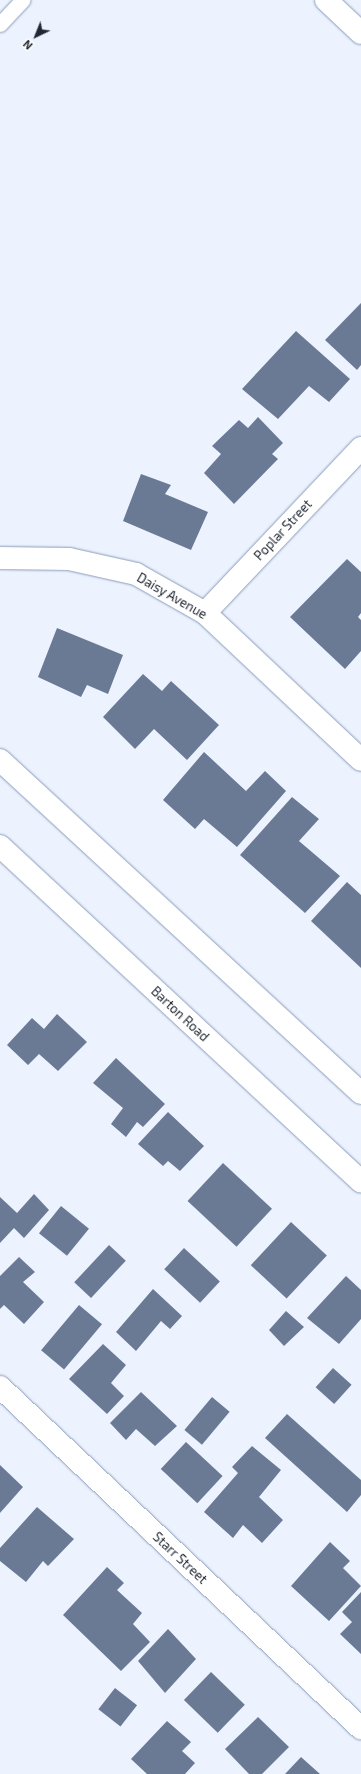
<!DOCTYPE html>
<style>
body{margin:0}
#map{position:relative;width:361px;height:1774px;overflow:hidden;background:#ecf3ff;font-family:"Exo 2",sans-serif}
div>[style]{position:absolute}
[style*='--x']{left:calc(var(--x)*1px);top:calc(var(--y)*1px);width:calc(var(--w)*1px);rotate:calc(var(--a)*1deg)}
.building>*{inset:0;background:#6a7a95;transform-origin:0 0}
.roads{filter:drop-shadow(0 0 1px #8b9cb8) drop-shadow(0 0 1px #8b9cb8)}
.lane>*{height:15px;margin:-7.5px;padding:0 7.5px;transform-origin:7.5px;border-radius:7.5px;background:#fff}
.street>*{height:22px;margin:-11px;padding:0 11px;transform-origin:11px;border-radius:11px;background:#fff}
.secondary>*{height:22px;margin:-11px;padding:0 11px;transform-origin:11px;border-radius:11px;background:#fff}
span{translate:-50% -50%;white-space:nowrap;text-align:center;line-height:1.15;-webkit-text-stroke:3px #fff;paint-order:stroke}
.street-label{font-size:13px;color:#212833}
.north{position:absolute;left:16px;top:16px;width:40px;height:40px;-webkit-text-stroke:3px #fff;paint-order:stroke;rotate:223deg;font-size:11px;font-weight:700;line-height:16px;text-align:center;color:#212833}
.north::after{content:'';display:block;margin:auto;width:14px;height:18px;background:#212833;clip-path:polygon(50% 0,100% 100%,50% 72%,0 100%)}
</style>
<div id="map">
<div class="building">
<i style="clip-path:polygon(361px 303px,361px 365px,357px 370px,325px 340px)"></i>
<i style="clip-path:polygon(296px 331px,350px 379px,329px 402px,309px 386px,278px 419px,242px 389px)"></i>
<i style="clip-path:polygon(258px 417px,283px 443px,272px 454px,278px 459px,234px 504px,204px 473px,221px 454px,212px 446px,239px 420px,248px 428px)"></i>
<i style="clip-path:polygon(141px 474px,171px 485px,165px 494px,208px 512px,191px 550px,123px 521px)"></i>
<i style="clip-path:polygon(347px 559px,361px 572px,361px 613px,358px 617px,361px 620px,361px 651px,345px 669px,290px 617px)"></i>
<i style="clip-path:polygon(57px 628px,123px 655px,108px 694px,87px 685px,81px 697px,38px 677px)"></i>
<i style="clip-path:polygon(143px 674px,162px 691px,171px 681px,219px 725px,187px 760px,154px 729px,135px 749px,103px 717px)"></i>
<i style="clip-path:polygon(204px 752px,246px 791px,265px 771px,286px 791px,237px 847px,204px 819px,195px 829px,163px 800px)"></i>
<i style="clip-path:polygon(292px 797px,319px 819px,299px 841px,340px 876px,305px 913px,240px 855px)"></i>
<i style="clip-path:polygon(347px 882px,361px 895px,361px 968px,311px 921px)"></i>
<i style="clip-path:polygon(57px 1014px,87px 1042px,58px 1071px,39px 1054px,28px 1065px,7px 1045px,32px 1018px,44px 1029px)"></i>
<i style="clip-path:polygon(116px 1058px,165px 1104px,143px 1127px,137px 1122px,126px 1137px,111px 1124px,123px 1108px,93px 1083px)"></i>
<i style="clip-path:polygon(168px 1112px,204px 1146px,180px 1171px,168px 1161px,163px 1166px,138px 1144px)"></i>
<i style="left:223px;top:1163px;width:67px;height:52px;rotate:43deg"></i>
<i style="clip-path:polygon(34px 1194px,49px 1210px,24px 1238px,14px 1228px,0 1243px,0 1197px,17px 1213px)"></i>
<i style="left:61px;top:1206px;width:36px;height:35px;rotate:39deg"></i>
<i style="left:291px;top:1222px;width:49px;height:59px;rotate:43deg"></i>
<i style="left:109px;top:1245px;width:23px;height:51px;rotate:43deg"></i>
<i style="left:184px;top:1248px;width:49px;height:29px;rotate:43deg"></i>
<i style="clip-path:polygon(19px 1257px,35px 1272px,23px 1282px,44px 1302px,24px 1324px,4px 1305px,0 1309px,0 1276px)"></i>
<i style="clip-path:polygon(346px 1276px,361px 1290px,361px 1319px,339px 1344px,307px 1318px)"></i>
<i style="clip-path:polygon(153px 1289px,182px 1316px,170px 1329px,161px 1321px,136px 1351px,116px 1332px)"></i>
<i style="left:79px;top:1305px;width:30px;height:59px;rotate:40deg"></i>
<i style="clip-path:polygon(286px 1311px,304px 1327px,284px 1346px,269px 1330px)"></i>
<i style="clip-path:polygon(103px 1344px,126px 1365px,111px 1383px,124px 1396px,107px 1414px,69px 1379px)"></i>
<i style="left:333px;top:1368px;width:25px;height:26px;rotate:42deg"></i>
<i style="clip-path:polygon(141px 1392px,177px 1426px,155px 1446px,136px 1429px,126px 1440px,110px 1423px)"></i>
<i style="left:212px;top:1397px;width:23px;height:43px;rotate:40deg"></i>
<i style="clip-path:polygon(287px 1414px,361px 1480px,361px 1495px,347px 1512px,265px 1438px)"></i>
<i style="left:186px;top:1442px;width:50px;height:37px;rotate:43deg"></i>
<i style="clip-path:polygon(252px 1446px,281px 1470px,259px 1497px,283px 1520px,262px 1543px,243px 1525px,233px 1538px,204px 1512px,238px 1473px,232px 1467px)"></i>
<i style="clip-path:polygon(0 1465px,23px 1487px,0 1513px)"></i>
<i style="clip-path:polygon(37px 1507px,74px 1539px,48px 1566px,43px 1561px,26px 1582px,0 1561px,0 1548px)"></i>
<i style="clip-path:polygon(330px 1542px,350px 1561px,343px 1568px,361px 1586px,329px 1621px,291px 1586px)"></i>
<i style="clip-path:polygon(107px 1567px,124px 1583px,117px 1590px,142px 1613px,133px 1624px,150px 1642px,121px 1671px,63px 1615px)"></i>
<i style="clip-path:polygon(361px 1592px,361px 1654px,340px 1634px,352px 1622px,342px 1612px)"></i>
<i style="clip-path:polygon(168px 1629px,196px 1659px,165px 1693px,138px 1661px)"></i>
<i style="left:211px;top:1672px;width:47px;height:39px;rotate:44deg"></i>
<i style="left:115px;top:1688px;width:28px;height:27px;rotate:38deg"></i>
<i style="clip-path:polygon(258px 1717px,289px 1747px,262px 1774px,249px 1774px,225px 1749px)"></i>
<i style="clip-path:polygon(167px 1721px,191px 1742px,182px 1751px,195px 1763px,185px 1774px,147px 1774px,131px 1759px)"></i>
<i style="clip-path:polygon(301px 1757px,320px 1774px,285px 1774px)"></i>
</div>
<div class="roads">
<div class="lane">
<i style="--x:0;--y:24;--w:33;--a:-47"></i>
</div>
<div class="street">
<i style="--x:326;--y:0;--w:48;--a:43.3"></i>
<i style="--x:0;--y:558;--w:69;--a:0.8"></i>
<i style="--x:69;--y:559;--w:69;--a:12.6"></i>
<i style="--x:136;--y:574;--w:79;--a:29.5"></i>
<i style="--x:205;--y:613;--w:214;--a:43.3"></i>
<i style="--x:205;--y:613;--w:227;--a:-46.6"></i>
<i style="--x:0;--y:1387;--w:497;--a:43.4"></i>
</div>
<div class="secondary">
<i style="--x:0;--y:760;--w:491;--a:42.7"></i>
<i style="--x:0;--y:846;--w:493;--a:42.9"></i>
</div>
</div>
<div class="street-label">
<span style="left:283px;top:530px;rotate:-47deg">Poplar Street</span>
<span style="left:172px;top:596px;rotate:30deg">Daisy Avenue</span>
<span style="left:180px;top:1014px;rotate:43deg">Barton Road</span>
<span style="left:180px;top:1558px;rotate:43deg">Starr Street</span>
</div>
<div class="north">N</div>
</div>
